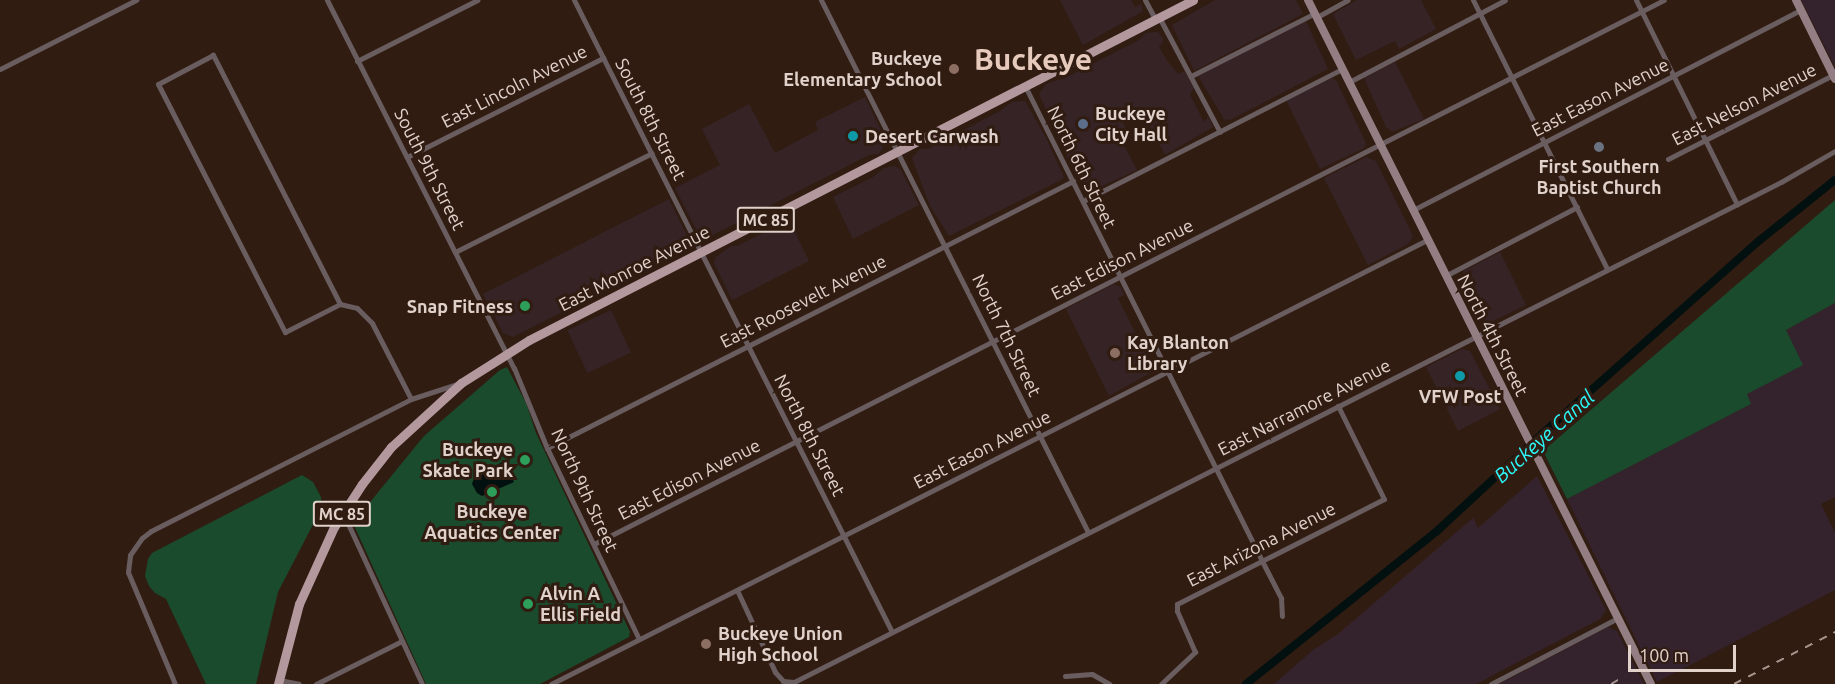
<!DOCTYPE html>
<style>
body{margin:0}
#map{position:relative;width:1835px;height:684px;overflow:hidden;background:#311c12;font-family:Ubuntu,sans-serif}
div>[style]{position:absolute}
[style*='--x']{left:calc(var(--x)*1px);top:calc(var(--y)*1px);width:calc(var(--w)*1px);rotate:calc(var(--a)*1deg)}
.commercial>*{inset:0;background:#362326;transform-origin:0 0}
.industrial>*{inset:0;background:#34232d}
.green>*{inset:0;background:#194b2c}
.water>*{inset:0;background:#021010}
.canal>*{height:8px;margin:-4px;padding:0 4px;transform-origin:4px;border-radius:4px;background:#021010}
.street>*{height:5px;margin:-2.5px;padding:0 2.5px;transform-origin:2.5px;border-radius:2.5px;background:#6a5d60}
.secondary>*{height:8px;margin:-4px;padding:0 4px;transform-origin:4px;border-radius:4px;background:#937f83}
.primary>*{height:9px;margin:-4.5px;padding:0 4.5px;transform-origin:4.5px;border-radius:4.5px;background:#b3999e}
.rail>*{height:2px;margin-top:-1px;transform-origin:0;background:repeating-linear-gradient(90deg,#a4948c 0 8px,transparent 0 16px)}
.dots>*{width:16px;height:16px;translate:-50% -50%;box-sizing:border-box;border:3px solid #311c12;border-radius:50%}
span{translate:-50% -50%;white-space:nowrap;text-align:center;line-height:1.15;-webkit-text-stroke:6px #311c12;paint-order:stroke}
.shield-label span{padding:2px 4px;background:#311c12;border:2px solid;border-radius:4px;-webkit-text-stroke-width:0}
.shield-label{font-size:16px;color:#e0d2cb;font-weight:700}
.poi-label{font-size:18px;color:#e0d2cb;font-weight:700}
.right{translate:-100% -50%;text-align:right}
.left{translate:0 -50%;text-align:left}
.street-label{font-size:18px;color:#e0d2cb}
.water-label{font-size:20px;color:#2bfafc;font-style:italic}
.town-label{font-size:30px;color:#e6cabc;font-weight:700}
.scale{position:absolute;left:1628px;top:645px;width:108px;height:27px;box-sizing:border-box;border:3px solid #e0d2cb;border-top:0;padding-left:8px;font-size:18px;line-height:21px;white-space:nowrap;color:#e0d2cb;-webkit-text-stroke:4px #311c12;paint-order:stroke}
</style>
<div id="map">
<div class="commercial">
<i style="clip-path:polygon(1060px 0,1131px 0,1135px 7px,1141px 4px,1143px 11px,1083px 45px)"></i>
<i style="clip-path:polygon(1215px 0,1296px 0,1303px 14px,1194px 71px,1172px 25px)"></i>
<i style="clip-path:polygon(1357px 0,1421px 0,1436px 29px,1399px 49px,1395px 41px,1356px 60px,1333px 14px)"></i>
<i style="clip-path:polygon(1306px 21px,1328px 69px,1230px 120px,1224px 119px,1198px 76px)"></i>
<i style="clip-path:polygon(1158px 32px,1164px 40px,1159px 47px,1166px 59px,1178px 74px,1184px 71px,1194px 88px,1190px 95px,1204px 122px,1208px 116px,1213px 127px,1165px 155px,1141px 110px,1122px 120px,1125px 128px,1117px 132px,1137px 170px,1091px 191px,1086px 191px,1063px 149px,1039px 94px,1046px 84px,1065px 78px,1139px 40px,1146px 33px)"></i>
<i style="clip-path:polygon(1395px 62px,1424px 119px,1392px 132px,1386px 127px,1364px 78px)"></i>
<i style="clip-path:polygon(1332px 78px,1336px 80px,1366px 143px,1364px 148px,1320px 169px,1286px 100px)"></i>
<i style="clip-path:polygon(865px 97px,886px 141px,879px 154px,869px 155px,707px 238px,699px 235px,675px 188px,720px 165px,702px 129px,749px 104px,775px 153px,818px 130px,815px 122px)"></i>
<i style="clip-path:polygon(1025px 101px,1046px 138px,1064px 177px,1061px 180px,949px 236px,930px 206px,912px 158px,920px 149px,928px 149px,1000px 111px,1012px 102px)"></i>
<i style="clip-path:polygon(1366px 157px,1376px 161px,1413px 236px,1408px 244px,1368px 265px,1324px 178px)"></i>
<i style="clip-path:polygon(895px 166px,901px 170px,919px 205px,853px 239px,833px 197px,873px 177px,884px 168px)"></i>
<i style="clip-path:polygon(669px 199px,690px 242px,687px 248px,513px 337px,503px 333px,483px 294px)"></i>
<i style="clip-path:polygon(789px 220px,809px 261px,732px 300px,714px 263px,716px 257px,731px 246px,737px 246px)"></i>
<i style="clip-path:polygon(1500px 252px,1526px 305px,1491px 322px,1486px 322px,1482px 320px,1462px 275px,1464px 271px)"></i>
<i style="clip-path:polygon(1114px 284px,1121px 287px,1124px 295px,1118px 298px,1150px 363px,1157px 360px,1159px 368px,1109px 396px,1066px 309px)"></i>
<i style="left:611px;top:310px;width:47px;height:48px;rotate:65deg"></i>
<i style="clip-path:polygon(1462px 349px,1470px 351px,1500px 409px,1458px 431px,1426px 367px)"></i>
</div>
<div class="industrial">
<i style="clip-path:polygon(1801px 0,1835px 0,1835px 67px)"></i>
<i style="clip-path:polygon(1835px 303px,1835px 497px,1821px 504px,1835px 533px,1835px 590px,1657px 682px,1567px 499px,1751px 404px,1746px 395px,1786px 330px)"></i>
<i style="clip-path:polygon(1537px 476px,1606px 610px,1600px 619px,1476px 684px,1274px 684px,1313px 650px,1338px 634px,1473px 518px,1478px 528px)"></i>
<i style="clip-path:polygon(1608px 627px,1617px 631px,1644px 684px,1499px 684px)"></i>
</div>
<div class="green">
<i style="clip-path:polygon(1835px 200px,1835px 303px,1786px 330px,1803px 365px,1747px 394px,1751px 404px,1567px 499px,1543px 451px)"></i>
<i style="clip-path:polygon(507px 367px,526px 403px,536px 433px,630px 632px,629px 637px,540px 684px,426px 684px,353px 523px,424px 436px,500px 370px)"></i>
<i style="clip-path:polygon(302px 475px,313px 482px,321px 497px,321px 509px,278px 592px,256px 684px,206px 684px,166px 599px,155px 593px,149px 586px,145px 576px,148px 559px,152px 553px)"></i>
</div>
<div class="water">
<i style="clip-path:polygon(504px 461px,514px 482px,482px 496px,477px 493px,472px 484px,474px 478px)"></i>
</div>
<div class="canal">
<i style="--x:1246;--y:684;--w:245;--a:-38.7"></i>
<i style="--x:1437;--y:531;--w:143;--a:-42.7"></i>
<i style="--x:1542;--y:434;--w:292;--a:-41.7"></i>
<i style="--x:1760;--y:240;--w:96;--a:-38.7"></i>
</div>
<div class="street">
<i style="--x:327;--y:0;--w:413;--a:63.1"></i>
<i style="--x:514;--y:368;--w:87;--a:67.6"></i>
<i style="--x:547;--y:448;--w:212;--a:64.3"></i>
<i style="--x:574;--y:0;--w:707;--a:63.29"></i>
<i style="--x:821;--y:0;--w:595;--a:63.35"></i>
<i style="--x:1145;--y:0;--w:21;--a:62"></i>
<i style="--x:1473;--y:0;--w:301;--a:63.5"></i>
<i style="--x:1636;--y:0;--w:228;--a:63.7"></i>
<i style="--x:1159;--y:17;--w:130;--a:62.1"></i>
<i style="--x:1317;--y:17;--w:35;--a:-29"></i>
<i style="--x:357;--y:61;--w:135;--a:-26.9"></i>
<i style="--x:0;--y:69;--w:153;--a:-26.9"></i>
<i style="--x:1191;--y:76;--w:139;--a:-26.9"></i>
<i style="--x:1349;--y:82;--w:176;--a:-27.7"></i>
<i style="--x:1025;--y:86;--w:531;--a:63.48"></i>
<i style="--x:1262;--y:561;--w:42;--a:62.8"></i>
<i style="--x:1281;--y:598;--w:18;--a:87"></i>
<i style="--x:407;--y:157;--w:220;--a:-26.8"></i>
<i style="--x:1668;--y:159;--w:185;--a:-27"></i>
<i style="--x:1083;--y:201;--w:291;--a:-27"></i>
<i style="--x:1413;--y:210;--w:436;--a:-27.3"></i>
<i style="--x:455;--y:252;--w:220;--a:-26.7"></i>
<i style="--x:1445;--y:276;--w:149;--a:-27.6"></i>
<i style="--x:340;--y:304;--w:280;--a:-117"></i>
<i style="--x:213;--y:55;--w:62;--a:152.2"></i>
<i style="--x:158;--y:84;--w:279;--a:62.9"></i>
<i style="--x:285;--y:332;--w:62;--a:-27"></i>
<i style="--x:340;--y:304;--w:17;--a:13"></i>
<i style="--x:357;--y:308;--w:21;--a:45"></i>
<i style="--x:372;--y:323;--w:85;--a:62.8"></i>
<i style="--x:547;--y:448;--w:590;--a:-26.91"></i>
<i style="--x:343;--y:513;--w:188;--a:65.2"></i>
<i style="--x:594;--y:544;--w:1200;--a:-26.95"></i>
<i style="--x:737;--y:590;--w:90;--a:65.1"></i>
<i style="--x:775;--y:672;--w:12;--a:48"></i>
<i style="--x:783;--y:681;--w:11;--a:5"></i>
<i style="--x:794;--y:682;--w:1106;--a:-26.87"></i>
<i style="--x:1781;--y:182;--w:62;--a:-29.9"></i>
<i style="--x:1065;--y:676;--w:27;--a:-4"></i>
<i style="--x:1092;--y:674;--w:20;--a:30"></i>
<i style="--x:279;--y:680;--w:20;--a:11"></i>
<i style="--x:175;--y:684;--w:121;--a:-112.8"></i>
<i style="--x:128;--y:572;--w:17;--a:-83"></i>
<i style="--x:130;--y:555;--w:21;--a:-55"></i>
<i style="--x:142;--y:538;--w:11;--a:-38"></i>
<i style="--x:151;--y:531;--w:292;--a:-26.9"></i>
<i style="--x:411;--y:399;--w:48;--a:-18.1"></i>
<i style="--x:316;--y:684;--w:96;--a:-26.6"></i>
<i style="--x:551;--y:684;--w:982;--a:-26.88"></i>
<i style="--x:1161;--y:684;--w:47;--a:-43.3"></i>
<i style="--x:1195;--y:652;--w:45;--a:-113.7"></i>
<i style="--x:1177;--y:611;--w:7;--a:-90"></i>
<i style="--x:1177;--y:604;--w:232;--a:-26.9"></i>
<i style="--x:1384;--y:499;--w:104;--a:-116.3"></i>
<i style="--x:1491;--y:684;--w:143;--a:-27.5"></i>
</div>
<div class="secondary">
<i style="--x:1308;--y:0;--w:765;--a:63.37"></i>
<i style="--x:1796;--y:0;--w:88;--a:63.7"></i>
</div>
<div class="primary">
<i style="--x:278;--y:684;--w:83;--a:-75.3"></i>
<i style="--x:299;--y:604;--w:85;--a:-65.6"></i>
<i style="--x:334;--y:527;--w:51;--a:-56.9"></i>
<i style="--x:362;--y:484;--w:47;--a:-51.9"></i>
<i style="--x:391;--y:447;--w:95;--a:-42.4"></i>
<i style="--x:461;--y:383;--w:80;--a:-32.3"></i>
<i style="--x:529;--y:340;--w:746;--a:-27.11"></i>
</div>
<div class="rail">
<i style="--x:1611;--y:684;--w:16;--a:-30"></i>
<i style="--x:1734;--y:684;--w:114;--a:-27.2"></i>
</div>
<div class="dots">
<i style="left:954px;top:69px;background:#8d6e63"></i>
<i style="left:1083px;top:124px;background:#5c6f8a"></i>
<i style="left:853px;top:136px;background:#0f9aa8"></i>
<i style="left:1599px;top:147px;background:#6b7280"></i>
<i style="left:525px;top:306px;background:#2e9e5b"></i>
<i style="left:1115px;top:353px;background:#8d6e63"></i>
<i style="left:1460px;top:376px;background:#0f9aa8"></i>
<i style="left:525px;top:460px;background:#2e9e5b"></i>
<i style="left:492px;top:492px;background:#2e9e5b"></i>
<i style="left:528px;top:604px;background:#2e9e5b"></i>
<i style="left:706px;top:644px;background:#8d6e63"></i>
</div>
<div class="shield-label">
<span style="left:766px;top:220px">MC 85</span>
<span style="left:342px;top:514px">MC 85</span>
</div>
<div class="poi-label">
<span class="right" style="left:942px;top:69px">Buckeye<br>Elementary School</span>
<span class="left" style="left:1095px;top:124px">Buckeye<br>City Hall</span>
<span class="left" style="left:865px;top:136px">Desert Carwash</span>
<span style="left:1599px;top:177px">First Southern<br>Baptist Church</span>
<span class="right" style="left:513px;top:306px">Snap Fitness</span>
<span class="left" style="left:1127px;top:353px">Kay Blanton<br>Library</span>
<span style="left:1460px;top:396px">VFW Post</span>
<span class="right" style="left:513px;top:460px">Buckeye<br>Skate Park</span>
<span style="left:492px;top:522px">Buckeye<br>Aquatics Center</span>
<span class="left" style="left:540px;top:604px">Alvin A<br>Ellis Field</span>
<span class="left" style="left:718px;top:644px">Buckeye Union<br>High School</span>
</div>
<div class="street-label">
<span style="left:514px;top:86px;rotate:-27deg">East Lincoln Avenue</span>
<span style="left:1600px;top:97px;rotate:-27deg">East Eason Avenue</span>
<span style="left:1744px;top:104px;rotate:-27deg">East Nelson Avenue</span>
<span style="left:651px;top:119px;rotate:63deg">South 8th Street</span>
<span style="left:1082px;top:167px;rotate:64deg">North 6th Street</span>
<span style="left:430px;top:169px;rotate:63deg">South 9th Street</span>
<span style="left:1122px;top:259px;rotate:-27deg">East Edison Avenue</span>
<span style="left:634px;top:268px;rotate:-27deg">East Monroe Avenue</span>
<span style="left:803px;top:301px;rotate:-27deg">East Roosevelt Avenue</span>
<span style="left:1007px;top:335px;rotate:64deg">North 7th Street</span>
<span style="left:1493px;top:335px;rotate:63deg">North 4th Street</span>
<span style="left:1304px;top:407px;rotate:-27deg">East Narramore Avenue</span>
<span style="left:810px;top:435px;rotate:63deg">North 8th Street</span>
<span style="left:982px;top:449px;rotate:-27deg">East Eason Avenue</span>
<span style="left:689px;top:479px;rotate:-27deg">East Edison Avenue</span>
<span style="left:585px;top:490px;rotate:65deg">North 9th Street</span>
<span style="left:1261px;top:544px;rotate:-27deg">East Arizona Avenue</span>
</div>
<div class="water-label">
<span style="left:1544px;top:436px;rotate:-42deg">Buckeye Canal</span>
</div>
<div class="town-label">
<span style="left:1033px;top:59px">Buckeye</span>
</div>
<div class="scale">100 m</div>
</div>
